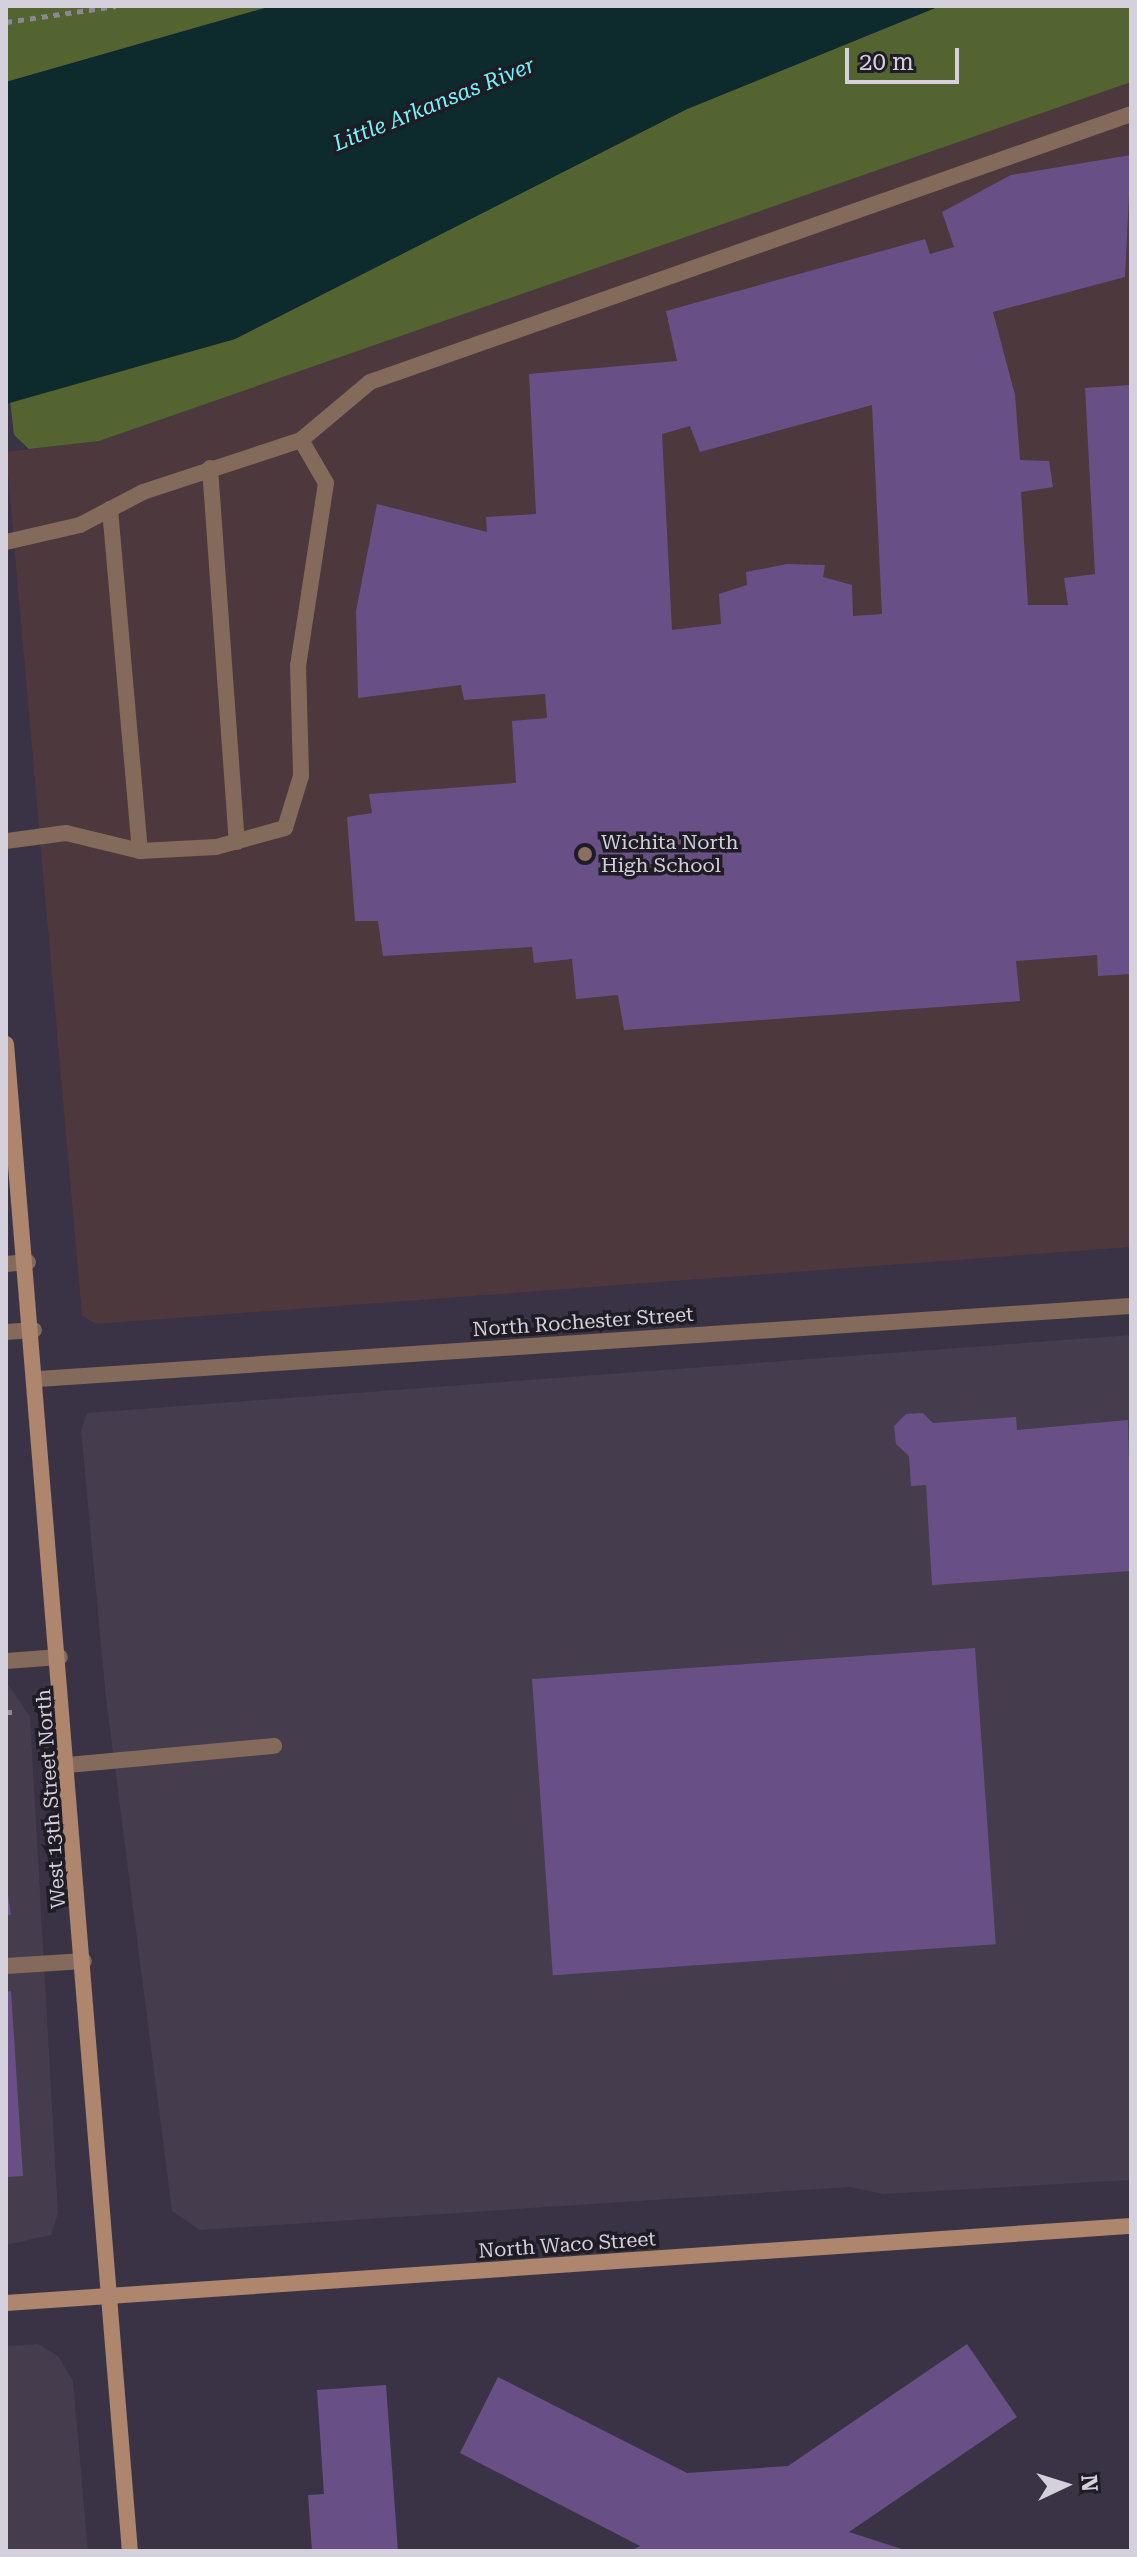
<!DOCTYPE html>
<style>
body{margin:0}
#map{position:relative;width:1137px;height:2557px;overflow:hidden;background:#3a3245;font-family:"Roboto Serif",serif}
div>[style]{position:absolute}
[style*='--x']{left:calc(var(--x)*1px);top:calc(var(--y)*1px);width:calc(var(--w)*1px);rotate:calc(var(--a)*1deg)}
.commercial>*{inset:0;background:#453d4d}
.education>*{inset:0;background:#4c383d}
.green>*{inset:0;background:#536431}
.water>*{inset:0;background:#0d2a2c}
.building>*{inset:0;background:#685086;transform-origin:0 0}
.path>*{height:5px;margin-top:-2.5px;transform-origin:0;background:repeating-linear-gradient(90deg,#8c8696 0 6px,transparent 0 12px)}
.lane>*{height:16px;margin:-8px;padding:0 8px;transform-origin:8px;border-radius:8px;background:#836a5a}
.street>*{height:16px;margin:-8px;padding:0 8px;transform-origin:8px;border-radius:8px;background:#836a5a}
.secondary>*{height:16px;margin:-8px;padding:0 8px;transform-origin:8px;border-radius:8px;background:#ad866d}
.dots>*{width:22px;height:22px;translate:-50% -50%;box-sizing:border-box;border:4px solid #1f1c25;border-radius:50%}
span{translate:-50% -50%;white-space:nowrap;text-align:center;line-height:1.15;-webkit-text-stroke:7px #1f1c25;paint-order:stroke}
.poi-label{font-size:20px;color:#d4d0dc}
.left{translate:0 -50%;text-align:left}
.street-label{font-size:20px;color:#d4d0dc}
.water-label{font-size:22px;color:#6ff5fb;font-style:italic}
.frame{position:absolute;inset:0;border:8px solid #d4d0dc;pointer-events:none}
.north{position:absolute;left:1025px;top:2445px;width:80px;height:80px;-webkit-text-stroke:6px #1f1c25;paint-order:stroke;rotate:86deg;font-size:22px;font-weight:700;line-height:32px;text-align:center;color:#d4d0dc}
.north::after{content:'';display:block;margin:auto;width:28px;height:36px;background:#d4d0dc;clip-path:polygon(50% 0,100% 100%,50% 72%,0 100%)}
.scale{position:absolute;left:845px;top:48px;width:114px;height:36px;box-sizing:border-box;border:4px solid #d4d0dc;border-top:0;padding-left:10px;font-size:24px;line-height:28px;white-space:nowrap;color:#d4d0dc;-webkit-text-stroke:6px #1f1c25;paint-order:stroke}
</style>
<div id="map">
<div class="commercial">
<i style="clip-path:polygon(1131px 1335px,1131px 2180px,883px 2194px,850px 2187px,200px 2230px,172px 2211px,106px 1698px,81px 1430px,87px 1413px)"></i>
<i style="clip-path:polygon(6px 1681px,30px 1717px,58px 2213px,51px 2235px,6px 2245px)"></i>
<i style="clip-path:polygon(38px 2344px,58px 2356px,73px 2381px,88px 2551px,6px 2551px,6px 2346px)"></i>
</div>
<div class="education">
<i style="clip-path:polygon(1131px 81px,1131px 1247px,96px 1324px,82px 1316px,6px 452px,99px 441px)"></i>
</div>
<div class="green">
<i style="clip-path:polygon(6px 6px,272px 6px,6px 82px)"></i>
<i style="clip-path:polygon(940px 6px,1131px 6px,1131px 82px,99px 441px,29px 449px,14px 435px,10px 401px,235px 339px,687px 109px)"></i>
</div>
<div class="water">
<i style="clip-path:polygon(272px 6px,940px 6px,687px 109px,235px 339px,6px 404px,6px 82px)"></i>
</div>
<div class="building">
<i style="clip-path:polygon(evenodd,1131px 155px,1125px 277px,993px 312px,1015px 395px,1020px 460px,1049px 461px,1053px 487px,1021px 492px,1028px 605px,1068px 605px,1064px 578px,1095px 574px,1085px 388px,1131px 385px,1131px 974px,1098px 976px,1097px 955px,1016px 961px,1020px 1001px,624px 1030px,618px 995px,576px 999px,572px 959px,534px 963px,532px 947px,383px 956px,378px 921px,355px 921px,347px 817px,372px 813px,369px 794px,516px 783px,512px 721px,547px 718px,545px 694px,464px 700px,461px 685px,358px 698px,356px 611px,377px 504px,487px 532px,486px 517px,536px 514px,529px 374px,677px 361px,666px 311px,925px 239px,930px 254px,954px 247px,942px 212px,1011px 175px,1131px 155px,872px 405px,882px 614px,853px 616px,852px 585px,823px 577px,825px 565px,787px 564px,746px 572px,747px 585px,719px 594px,721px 624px,672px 630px,662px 434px,690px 426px,700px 452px,872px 405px)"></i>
<i style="clip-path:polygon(923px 1413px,933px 1423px,1016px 1417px,1017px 1430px,1128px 1420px,1131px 1571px,932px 1585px,926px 1485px,911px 1486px,909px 1456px,896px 1444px,894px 1426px,906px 1414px)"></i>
<i style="left:975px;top:1648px;width:297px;height:444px;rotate:86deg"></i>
<i style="clip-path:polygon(6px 1883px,11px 1915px,6px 1915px)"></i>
<i style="clip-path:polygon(11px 1991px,23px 2176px,6px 2177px,6px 1992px)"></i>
<i style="clip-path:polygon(967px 2344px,1017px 2417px,849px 2532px,908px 2551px,630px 2551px,640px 2546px,460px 2453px,498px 2377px,687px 2473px,788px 2466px)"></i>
<i style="clip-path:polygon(386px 2385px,398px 2551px,312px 2551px,308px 2495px,324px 2494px,317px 2390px)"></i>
</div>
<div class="path">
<i style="--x:6;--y:22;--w:111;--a:-8.3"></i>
<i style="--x:6;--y:1712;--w:6;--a:0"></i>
</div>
<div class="lane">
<i style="--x:301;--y:440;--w:90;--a:-40"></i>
<i style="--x:370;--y:382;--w:807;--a:-19.4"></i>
<i style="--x:210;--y:468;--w:375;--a:85.9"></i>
<i style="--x:110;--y:509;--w:343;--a:85"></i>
<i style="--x:6;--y:542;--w:76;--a:-12.9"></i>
<i style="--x:80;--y:525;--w:71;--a:-27.6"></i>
<i style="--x:143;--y:492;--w:166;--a:-18.2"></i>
<i style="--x:301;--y:440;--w:50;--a:59.8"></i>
<i style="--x:326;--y:483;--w:185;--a:98.7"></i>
<i style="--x:298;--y:666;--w:110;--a:88.4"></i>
<i style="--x:301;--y:776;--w:54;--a:107.1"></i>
<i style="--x:285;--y:828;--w:72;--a:164.6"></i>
<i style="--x:216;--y:847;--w:76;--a:177"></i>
<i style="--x:140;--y:851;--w:76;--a:-166.3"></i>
<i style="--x:66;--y:833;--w:61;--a:172.4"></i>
<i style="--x:6;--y:1264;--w:22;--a:-5"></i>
<i style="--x:6;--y:1332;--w:28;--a:-4"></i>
<i style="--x:68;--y:1765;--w:207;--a:-5.3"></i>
<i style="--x:6;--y:1966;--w:78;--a:-3.7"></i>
</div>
<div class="street">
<i style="--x:38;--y:1379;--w:1095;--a:-3.82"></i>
<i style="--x:6;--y:1661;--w:54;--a:-4.2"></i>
</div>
<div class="secondary">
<i style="--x:6;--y:1044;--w:1512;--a:85.3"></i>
<i style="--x:6;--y:2303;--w:1128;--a:-3.92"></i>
</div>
<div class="dots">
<i style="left:585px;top:854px;background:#8d6e63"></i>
</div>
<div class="poi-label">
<span class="left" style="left:601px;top:854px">Wichita North<br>High School</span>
</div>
<div class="street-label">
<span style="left:583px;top:1322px;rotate:-4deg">North Rochester Street</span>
<span style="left:51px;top:1799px;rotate:-94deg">West 13th Street North</span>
<span style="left:567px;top:2245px;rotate:-4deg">North Waco Street</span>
</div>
<div class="water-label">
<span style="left:434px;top:104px;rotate:-22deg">Little Arkansas River</span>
</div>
<div class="frame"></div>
<div class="north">N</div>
<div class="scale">20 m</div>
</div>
